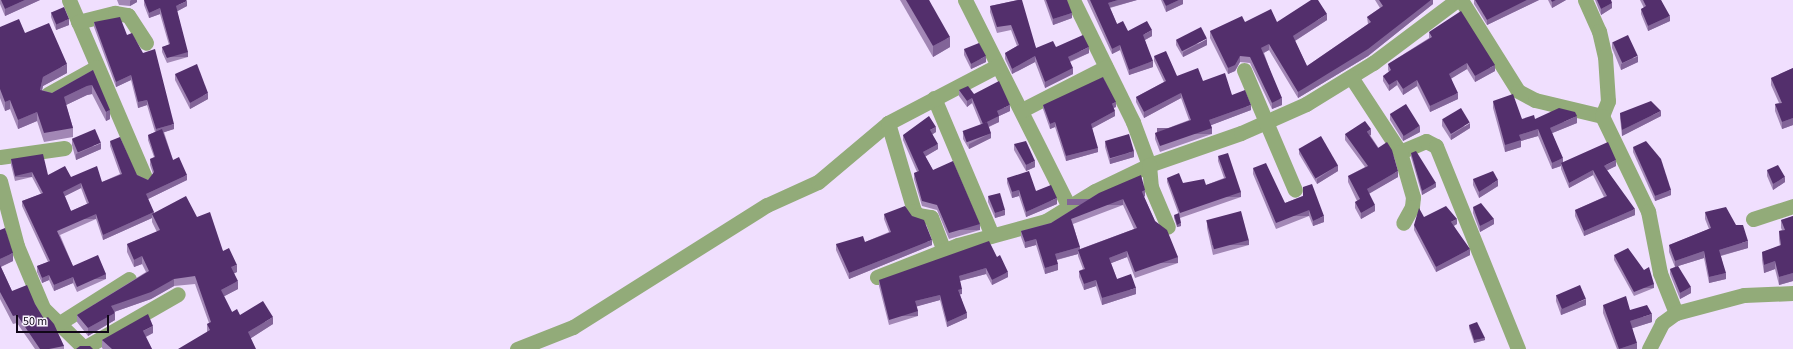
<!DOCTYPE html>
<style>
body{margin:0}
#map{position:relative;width:1793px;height:349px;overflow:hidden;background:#f0dffe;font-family:"Source Sans 3",sans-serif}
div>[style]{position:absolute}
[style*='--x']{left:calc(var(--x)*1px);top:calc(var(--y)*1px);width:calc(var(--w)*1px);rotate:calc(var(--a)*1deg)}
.minor>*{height:15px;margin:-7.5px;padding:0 7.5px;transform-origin:7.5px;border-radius:7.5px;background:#92ab79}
.wall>*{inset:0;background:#a287b5}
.shaded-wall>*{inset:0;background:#826498;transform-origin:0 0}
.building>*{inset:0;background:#532f6c;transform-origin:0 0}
span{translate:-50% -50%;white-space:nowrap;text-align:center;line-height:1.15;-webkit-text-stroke:4px #f7f1fc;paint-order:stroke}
.scale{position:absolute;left:16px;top:315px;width:93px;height:18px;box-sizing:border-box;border:2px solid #110718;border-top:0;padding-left:5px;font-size:12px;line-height:14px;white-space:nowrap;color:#110718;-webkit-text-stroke:3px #f7f1fc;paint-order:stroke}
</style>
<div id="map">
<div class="minor">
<i style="--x:69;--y:0;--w:193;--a:66.8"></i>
<i style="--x:965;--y:0;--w:232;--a:63.3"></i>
<i style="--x:1073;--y:0;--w:136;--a:63.8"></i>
<i style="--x:1133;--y:122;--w:46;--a:69.6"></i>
<i style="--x:1149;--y:165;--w:97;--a:-19.2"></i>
<i style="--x:1241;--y:133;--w:71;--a:-24"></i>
<i style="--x:1306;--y:104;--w:79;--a:-31.5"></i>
<i style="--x:1373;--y:63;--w:105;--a:-36.9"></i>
<i style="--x:1461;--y:0;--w:107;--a:57.9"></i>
<i style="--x:1518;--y:91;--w:19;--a:28"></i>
<i style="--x:1535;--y:100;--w:69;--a:13.4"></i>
<i style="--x:1585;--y:0;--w:34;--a:66"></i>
<i style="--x:1599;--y:31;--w:26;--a:77"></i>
<i style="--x:1605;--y:56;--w:45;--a:86.2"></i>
<i style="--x:1608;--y:101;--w:16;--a:112"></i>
<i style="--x:1602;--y:116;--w:106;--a:64.2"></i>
<i style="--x:1648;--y:211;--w:63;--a:79"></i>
<i style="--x:1660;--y:273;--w:43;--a:68.2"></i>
<i style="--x:78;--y:22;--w:38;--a:-14"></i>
<i style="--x:115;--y:13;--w:13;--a:9"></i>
<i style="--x:128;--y:15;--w:33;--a:57"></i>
<i style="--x:1244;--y:70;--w:130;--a:67"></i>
<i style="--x:1351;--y:77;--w:90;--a:56.8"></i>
<i style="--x:1400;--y:152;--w:28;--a:-23"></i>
<i style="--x:1426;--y:141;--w:11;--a:27"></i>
<i style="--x:1436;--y:146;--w:219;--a:68"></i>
<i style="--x:48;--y:94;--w:56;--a:-28.9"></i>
<i style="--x:934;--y:98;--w:149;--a:67.1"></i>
<i style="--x:1022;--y:110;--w:94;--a:-27.1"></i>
<i style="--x:888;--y:123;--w:92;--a:73.5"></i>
<i style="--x:914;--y:211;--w:6;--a:45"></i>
<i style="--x:918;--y:215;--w:13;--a:9"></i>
<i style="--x:931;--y:217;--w:36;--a:69"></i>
<i style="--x:1400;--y:152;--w:47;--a:73.9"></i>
<i style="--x:1413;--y:197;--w:10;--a:96"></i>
<i style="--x:1412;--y:207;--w:18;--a:119"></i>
<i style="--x:0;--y:157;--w:65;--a:-8"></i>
<i style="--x:0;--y:181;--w:67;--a:75.3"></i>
<i style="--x:17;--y:246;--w:67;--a:67.2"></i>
<i style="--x:43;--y:308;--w:59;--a:44.3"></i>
<i style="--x:1753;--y:219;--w:42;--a:-18"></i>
<i style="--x:877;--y:277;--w:87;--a:-21.6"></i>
<i style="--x:958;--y:245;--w:91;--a:-15.3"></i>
<i style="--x:1046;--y:221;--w:57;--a:-31.5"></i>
<i style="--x:1095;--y:191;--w:60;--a:-25.7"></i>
<i style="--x:1149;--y:165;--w:22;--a:85"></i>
<i style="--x:1151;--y:187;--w:43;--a:67"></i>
<i style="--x:58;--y:324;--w:84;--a:-32.4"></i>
<i style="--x:84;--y:348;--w:108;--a:-29.9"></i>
<i style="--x:517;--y:349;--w:60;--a:-21.4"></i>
<i style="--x:573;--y:327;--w:229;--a:-32.2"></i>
<i style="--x:767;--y:205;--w:56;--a:-24.3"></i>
<i style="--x:818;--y:182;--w:92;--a:-40.1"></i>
<i style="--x:888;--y:123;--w:123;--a:-27.6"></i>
<i style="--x:1649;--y:349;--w:29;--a:-63"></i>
<i style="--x:1662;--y:323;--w:17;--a:-36"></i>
<i style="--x:1676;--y:313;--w:70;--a:-14.8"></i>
<i style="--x:1744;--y:295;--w:49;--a:-2.3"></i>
</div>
<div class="wall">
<i style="clip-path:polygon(0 0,40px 0,5px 16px,0 4px)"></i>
<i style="clip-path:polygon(117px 0,137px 0,137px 2px,130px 6px,119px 5px)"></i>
<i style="clip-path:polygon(144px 0,187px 6px,177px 11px,188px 57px,167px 63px,162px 52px,162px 47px,169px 45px,160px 14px,149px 18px,144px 5px)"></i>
<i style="clip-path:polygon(900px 0,929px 0,950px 47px,933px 57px)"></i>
<i style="clip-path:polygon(1018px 0,1036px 48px,1056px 47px,1089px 53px,1070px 62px,1073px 74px,1045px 88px,1035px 62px,1012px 74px,1005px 59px,1005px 53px,1017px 46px,1011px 30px,997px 33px,990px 12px,990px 6px)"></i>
<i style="clip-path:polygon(1044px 0,1067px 0,1072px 18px,1053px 25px)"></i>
<i style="clip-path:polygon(1087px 0,1137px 0,1110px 8px,1117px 24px,1128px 31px,1152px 36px,1145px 40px,1153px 67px,1129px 75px,1120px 50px,1112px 54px)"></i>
<i style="clip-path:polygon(1161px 0,1183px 0,1183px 4px,1166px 12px)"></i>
<i style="clip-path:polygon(1375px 0,1434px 0,1433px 0,1433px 4px,1368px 56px,1298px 98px,1269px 50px,1264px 53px,1282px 105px,1272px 109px,1250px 63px,1240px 62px,1235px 71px,1228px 74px,1210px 38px,1210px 31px,1245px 22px,1277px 22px,1327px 20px,1295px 41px,1307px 66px,1368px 24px,1367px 17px,1380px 8px)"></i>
<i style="clip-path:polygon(1474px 0,1539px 0,1487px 25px,1474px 4px)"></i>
<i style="clip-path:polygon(1548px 0,1566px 0,1552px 8px)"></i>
<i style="clip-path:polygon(1595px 0,1611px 0,1612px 8px,1601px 15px)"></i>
<i style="clip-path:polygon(1640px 0,1661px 0,1670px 21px,1648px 31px,1641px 14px,1641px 9px,1644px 8px)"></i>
<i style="clip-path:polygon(51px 12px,69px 25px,56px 30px,51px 17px)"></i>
<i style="clip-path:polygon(evenodd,94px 22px,127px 35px,174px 129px,164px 132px,173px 160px,187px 180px,148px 199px,154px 214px,197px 217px,223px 251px,237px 272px,234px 273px,238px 289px,224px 296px,232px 312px,240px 315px,273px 324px,251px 338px,207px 332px,207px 324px,209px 323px,195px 284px,174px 286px,151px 299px,114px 312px,115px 320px,88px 336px,77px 322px,77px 315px,146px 272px,142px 264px,134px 267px,127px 252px,127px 244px,157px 232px,152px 222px,152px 218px,103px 240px,96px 219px,60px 235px,73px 266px,106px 279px,77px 292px,73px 283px,54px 291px,49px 280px,42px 283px,37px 272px,37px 266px,48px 262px,22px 206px,22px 201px,41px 194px,32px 177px,15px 181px,11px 165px,11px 159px,48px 175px,71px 177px,102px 182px,120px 174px,110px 146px,110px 141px,137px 175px,148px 180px,153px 174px,150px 165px,150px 159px,154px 157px,148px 140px,148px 135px,155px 132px,147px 105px,138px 108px,131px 80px,116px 87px,94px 27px,94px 22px,81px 188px,87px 204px,71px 211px,65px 196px,81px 188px)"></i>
<i style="clip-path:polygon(0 27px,25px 33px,67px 73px,43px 86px,42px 90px,52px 93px,93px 70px,110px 119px,106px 121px,92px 94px,87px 95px,66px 105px,73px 128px,73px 137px,44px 142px,37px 121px,18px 129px,10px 109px,5px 111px,0 98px)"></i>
<i style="clip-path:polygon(1429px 32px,1495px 71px,1475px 82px,1467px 69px,1451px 78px,1458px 99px,1430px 112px,1417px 86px,1403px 95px,1397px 85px,1389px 91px,1383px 81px,1383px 76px,1389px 72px,1388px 70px,1388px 64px,1429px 38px)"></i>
<i style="clip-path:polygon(1176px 40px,1207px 45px,1183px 57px,1176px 45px)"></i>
<i style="clip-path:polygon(1612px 42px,1638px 62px,1621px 70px,1612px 48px)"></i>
<i style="clip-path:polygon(964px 49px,986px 62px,971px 69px,964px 55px)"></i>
<i style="clip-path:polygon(1154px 56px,1177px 76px,1203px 81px,1232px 95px,1251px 110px,1211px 125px,1212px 134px,1160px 152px,1155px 139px,1155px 133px,1189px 120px,1181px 98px,1144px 118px,1136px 102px,1136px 97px,1164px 82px,1154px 61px)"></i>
<i style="clip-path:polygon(1793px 68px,1793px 125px,1782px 129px,1775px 111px,1775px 104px,1779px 103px,1771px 85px,1771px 78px)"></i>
<i style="clip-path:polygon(175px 74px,208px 99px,190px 109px,175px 80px)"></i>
<i style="clip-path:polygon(959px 90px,974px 94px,1010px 111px,999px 116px,999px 122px,989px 127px,991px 138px,969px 149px,963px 139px,963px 133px,981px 125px,972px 103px,967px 107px,959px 96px)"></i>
<i style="clip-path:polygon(1493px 101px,1522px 119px,1535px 119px,1577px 123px,1552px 133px,1563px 162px,1616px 166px,1607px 170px,1635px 215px,1584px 236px,1575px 216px,1575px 210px,1604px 197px,1593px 175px,1569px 188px,1561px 169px,1561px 166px,1552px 169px,1538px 136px,1521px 141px,1521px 147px,1505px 152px,1493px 108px)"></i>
<i style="clip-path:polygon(1043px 105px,1116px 107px,1114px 108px,1115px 116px,1092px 128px,1098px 152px,1066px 161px,1055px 127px,1050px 129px,1043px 109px)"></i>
<i style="clip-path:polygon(1620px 113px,1661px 116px,1622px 136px,1620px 118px)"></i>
<i style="clip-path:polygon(1390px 114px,1420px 132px,1403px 141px,1390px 120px)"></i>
<i style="clip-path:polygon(1442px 120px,1470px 128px,1451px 140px,1442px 126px)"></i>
<i style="clip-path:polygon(936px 132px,932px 134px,938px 149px,925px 156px,933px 170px,980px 230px,949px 239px,937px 210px,922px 206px,914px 179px,914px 173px,917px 172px,903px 140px,903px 135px)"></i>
<i style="clip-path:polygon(1345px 134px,1371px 135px,1370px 135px,1398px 177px,1369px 193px,1375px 211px,1361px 219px,1355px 208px,1355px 202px,1357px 201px,1348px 182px,1348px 176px,1365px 167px,1345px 140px)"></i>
<i style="clip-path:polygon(72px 139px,101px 149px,76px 160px,72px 145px)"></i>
<i style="clip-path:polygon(1105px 142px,1134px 157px,1110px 164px,1105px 147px)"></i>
<i style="clip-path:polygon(1014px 144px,1035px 167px,1026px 171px,1014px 150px)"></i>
<i style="clip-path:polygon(1633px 147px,1671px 195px,1655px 201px,1633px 152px)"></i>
<i style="clip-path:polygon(1299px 149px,1338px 171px,1317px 184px,1299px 154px)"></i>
<i style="clip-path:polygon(1411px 153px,1436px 187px,1422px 195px,1411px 157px)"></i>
<i style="clip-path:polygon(1218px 156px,1241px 197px,1180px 218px,1167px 182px,1167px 178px,1183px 183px,1206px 185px,1224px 178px,1218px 161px)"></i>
<i style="clip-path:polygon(1253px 168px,1285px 203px,1303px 196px,1324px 222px,1313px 226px,1309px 216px,1276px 229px,1253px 174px)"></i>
<i style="clip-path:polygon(1767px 170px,1785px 182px,1773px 190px,1767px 176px)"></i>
<i style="clip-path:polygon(1007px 178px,1036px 191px,1057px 204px,1026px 217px,1019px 196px,1012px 198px,1007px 183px)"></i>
<i style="clip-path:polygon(1473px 179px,1498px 186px,1479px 198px,1473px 185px)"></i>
<i style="clip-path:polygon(evenodd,1099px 193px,1145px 196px,1144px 197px,1155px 221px,1178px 263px,1135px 278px,1127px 257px,1111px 263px,1117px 279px,1136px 294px,1102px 305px,1096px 286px,1084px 290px,1079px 277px,1079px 271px,1083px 269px,1078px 256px,1078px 254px,1057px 260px,1058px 270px,1045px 274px,1036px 245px,1025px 248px,1021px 237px,1021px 231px,1051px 223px,1099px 193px,1123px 205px,1134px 229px,1080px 249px,1073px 224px,1123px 205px)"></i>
<i style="clip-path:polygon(988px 196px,1005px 215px,995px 218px,988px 202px)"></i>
<i style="clip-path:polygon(1473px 207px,1494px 224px,1480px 232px,1473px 213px)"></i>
<i style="clip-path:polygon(1705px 212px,1748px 248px,1721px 256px,1726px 279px,1709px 283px,1704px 258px,1678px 266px,1691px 293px,1680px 299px,1670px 274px,1670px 269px,1675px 267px,1669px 252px,1669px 245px,1709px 229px,1705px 219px)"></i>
<i style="clip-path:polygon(884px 214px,932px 245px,849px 279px,836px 250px,836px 244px,865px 242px,889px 232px,884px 219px)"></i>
<i style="clip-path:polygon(1174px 215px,1181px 226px,1177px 227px,1174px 218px)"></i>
<i style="clip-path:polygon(1793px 216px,1793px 281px,1779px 285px,1775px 269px,1764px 273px,1762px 260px,1762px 252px,1780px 246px,1779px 239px,1779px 231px,1782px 230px,1781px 228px,1781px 220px)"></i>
<i style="clip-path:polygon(1424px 217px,1457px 224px,1454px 226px,1470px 255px,1436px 272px,1414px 230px,1414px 225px)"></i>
<i style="clip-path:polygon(1207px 223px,1249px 245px,1213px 255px,1207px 228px)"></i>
<i style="clip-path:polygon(0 230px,13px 261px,1px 267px,12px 291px,35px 304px,44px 319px,64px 346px,64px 349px,35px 349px,17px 323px,13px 324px,0 299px)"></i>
<i style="clip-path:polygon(1614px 255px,1654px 288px,1634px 296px,1614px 260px)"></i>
<i style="clip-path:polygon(997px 257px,1008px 277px,992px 285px,986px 274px,960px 281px,962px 294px,960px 294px,967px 318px,947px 327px,940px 300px,917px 306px,918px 316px,889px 325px,879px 286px,879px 280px)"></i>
<i style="clip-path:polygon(1556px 295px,1586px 305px,1561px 315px,1556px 301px)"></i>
<i style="clip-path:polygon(1603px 305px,1630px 310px,1652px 322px,1632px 328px,1637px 349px,1617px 349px,1603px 313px)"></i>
<i style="clip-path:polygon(1469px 325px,1485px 340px,1474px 343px,1469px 328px)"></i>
<i style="clip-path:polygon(153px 333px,146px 337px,152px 349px,103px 349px,102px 348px,102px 340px)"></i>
</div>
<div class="shaded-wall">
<i style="clip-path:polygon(25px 0,40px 0,5px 16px,5px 9px)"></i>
<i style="clip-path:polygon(131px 0,137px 0,137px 2px,130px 6px,130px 1px)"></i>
<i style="clip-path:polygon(1118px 0,1137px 0,1108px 8px,1108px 3px)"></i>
<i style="clip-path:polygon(1179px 0,1183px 0,1183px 4px,1166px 12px,1166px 6px)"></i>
<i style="clip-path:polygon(1431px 0,1434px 0,1433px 0,1433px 4px,1368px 56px,1298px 98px,1298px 92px)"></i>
<i style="clip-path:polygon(1527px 0,1539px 0,1487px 25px,1487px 20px)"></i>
<i style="clip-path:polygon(1556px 0,1566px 0,1552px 8px,1552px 2px)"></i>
<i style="clip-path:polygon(187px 1px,187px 6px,176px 12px,176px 6px)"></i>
<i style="clip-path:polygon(1612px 3px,1612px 8px,1601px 15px,1601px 9px)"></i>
<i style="clip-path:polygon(160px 8px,160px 14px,149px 18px,149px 13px)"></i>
<i style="clip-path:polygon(1072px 13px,1072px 18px,1053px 25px,1053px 19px)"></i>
<i style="clip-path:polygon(1327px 14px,1327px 20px,1293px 42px,1293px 36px)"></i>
<i style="clip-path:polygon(1670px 16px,1670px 21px,1648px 31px,1648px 26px)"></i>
<i style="clip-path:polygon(69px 19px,69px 25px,56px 30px,56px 24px)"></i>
<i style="clip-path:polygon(1152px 30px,1152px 36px,1143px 41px,1143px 35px)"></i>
<i style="clip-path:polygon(950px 37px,950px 47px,933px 57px,933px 46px)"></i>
<i style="clip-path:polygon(1207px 39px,1207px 45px,1183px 57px,1183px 52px)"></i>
<i style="clip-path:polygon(1269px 44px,1269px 50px,1261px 54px,1261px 48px)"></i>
<i style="clip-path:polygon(1120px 45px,1120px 50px,1112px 54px,1112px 49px)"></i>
<i style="clip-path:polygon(1089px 47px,1089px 53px,1068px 62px,1068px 57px)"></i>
<i style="left:188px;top:52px;width:5px;height:22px;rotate:90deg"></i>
<i style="clip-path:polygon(986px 56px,986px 62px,971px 69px,971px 64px)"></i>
<i style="clip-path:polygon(1035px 56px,1035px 62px,1012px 74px,1012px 69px)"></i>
<i style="clip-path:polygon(1240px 56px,1240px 62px,1235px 71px,1228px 74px,1228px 68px)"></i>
<i style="clip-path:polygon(1638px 56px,1638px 62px,1621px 70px,1621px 64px)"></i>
<i style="clip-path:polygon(1153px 61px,1153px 67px,1129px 75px,1129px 70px)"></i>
<i style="clip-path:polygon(1467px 63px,1467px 69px,1449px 80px,1449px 74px)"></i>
<i style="clip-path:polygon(67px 64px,67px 73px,43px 86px,40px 99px,40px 90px,43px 77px)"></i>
<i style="clip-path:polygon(1495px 65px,1495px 71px,1475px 82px,1475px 76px)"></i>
<i style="clip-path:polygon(1073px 68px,1073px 74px,1045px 88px,1045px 82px)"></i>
<i style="clip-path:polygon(131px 75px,131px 80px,116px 87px,116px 82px)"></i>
<i style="clip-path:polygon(1397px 80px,1397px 85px,1389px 91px,1389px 85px)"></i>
<i style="clip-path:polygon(1417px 80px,1417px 86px,1403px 95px,1403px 89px)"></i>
<i style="clip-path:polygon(92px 85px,92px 94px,87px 95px,64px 106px,64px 97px,87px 86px)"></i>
<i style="clip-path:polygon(208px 93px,208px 99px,190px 109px,190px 103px)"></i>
<i style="clip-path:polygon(1181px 93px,1181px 98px,1144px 118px,1144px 112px)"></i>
<i style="clip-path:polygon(1458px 93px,1458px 99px,1430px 112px,1430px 106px)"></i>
<i style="clip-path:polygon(972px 98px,972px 103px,967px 107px,967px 101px)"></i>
<i style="clip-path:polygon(1282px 98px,1282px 105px,1272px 109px,1272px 103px)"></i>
<i style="clip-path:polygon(10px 100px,10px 109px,5px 111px,5px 102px)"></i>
<i style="clip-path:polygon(147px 100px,147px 105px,138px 108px,138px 102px)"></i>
<i style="clip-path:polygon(1116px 102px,1116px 107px,1112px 108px,1112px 104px)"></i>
<i style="clip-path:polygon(1010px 105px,1010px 111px,997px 117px,997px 111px)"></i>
<i style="clip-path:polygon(1251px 105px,1251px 110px,1209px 126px,1209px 120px)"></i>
<i style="clip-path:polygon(110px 110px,110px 119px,106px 121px,106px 112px)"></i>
<i style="clip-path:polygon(1115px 111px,1115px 116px,1091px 129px,1091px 124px)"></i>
<i style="clip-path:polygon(1661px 111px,1661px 116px,1622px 136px,1622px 130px)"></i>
<i style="clip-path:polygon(37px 112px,37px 121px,18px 129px,18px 120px)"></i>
<i style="clip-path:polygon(999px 116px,999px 122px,983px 129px,983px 124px)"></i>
<i style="clip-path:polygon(1577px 116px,1577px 123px,1550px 134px,1550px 128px)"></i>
<i style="clip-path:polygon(1793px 118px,1793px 125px,1782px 129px,1782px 122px)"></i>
<i style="clip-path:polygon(1055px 122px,1055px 127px,1050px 129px,1050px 124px)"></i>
<i style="clip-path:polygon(1470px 123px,1470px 128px,1451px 140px,1451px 135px)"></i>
<i style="clip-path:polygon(174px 124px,174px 129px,156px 135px,156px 129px)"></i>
<i style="clip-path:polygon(1420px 126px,1420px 132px,1403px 141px,1403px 135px)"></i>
<i style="clip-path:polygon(936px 127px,936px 132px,930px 136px,930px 130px)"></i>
<i style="left:1212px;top:128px;width:6px;height:55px;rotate:90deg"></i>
<i style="clip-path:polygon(1371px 129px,1371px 135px,1367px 137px,1367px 132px)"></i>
<i style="clip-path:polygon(1538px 129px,1538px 136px,1521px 141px,1521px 147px,1505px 152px,1505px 145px,1519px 135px)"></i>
<i style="clip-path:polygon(991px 133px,991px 138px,969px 149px,969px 144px)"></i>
<i style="clip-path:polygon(101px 143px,101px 149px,76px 160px,76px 154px)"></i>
<i style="clip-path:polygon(938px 144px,938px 149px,923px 158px,923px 152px)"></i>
<i style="clip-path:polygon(1098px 148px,1098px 152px,1066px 161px,1066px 156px)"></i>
<i style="clip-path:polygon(1134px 151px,1134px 157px,1110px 164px,1110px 159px)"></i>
<i style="clip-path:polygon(1563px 158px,1563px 165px,1561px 163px,1561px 166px,1552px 169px,1552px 163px)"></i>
<i style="clip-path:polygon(1616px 160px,1616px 166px,1604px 172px,1604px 166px)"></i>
<i style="clip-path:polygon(1035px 161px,1035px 167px,1026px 171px,1026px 165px)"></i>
<i style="clip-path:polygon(1338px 165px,1338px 171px,1317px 184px,1317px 179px)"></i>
<i style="clip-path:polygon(1593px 170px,1593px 175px,1569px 188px,1569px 183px)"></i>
<i style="clip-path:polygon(1398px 171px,1398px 177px,1367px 195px,1367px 189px)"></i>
<i style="left:32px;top:172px;width:5px;height:17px;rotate:90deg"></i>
<i style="clip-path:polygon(187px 175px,187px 180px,146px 200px,146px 194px)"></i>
<i style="clip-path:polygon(1785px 177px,1785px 182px,1773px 190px,1773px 184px)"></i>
<i style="clip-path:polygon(1498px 180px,1498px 186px,1479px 198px,1479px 192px)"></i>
<i style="clip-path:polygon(81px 183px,81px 188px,63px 197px,63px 192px)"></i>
<i style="clip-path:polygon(1436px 183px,1436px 187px,1422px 195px,1422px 191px)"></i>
<i style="clip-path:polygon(1019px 190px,1019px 196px,1012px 198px,1012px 192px)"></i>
<i style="clip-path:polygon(1145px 190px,1145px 196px,1142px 198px,1142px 192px)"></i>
<i style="clip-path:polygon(1671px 190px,1671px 195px,1655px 201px,1655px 196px)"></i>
<i style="left:1241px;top:192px;width:5px;height:65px;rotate:90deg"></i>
<i style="clip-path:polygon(1057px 198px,1057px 204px,1026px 217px,1026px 212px)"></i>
<i style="left:1123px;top:199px;width:6px;height:56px;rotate:90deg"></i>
<i style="clip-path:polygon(1375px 205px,1375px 211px,1361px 219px,1361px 213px)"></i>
<i style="clip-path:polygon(1635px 209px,1635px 215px,1584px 236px,1584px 231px)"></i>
<i style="clip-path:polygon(1005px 210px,1005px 215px,995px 218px,995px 213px)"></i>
<i style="left:1309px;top:210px;width:6px;height:35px;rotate:90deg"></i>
<i style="clip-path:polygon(154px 212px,154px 217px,152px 214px,152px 218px,103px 240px,103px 235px)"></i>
<i style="left:96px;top:214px;width:5px;height:43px;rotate:90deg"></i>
<i style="clip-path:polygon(1324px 216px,1324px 222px,1313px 226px,1313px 221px)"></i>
<i style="clip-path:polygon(1457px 219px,1457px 224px,1451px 227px,1451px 222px)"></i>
<i style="clip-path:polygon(1494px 219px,1494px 224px,1480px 232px,1480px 226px)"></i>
<i style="clip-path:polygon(1181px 223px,1181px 226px,1177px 227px,1177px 225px)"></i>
<i style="left:980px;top:224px;width:6px;height:32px;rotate:90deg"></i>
<i style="clip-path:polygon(1036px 239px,1036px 245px,1025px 248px,1025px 242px)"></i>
<i style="clip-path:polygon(932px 240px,932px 245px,849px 279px,849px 273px)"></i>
<i style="left:1249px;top:240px;width:5px;height:37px;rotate:90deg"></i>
<i style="clip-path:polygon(1748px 241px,1748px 248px,1719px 256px,1719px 250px)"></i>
<i style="clip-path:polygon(1080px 247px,1080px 253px,1078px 250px,1078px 254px,1055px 260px,1055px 254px)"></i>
<i style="clip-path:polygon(1470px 249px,1470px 255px,1436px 272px,1436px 267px)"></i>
<i style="clip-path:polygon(1127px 251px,1127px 257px,1109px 264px,1109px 258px)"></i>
<i style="clip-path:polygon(1704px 251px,1704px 258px,1675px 267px,1675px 261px)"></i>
<i style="clip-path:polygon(13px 253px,13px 261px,0 267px,0 259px)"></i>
<i style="clip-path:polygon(142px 256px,142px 264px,134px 267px,134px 260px)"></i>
<i style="left:1178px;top:257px;width:6px;height:46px;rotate:90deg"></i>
<i style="clip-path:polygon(1775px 261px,1775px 269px,1764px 273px,1764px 265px)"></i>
<i style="clip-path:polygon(1058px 264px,1058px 270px,1045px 274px,1045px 268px)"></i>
<i style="clip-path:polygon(237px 265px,237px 272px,231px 275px,231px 267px)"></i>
<i style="clip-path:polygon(986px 268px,986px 274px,959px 281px,959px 276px)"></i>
<i style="clip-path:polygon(1008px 272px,1008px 277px,992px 285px,992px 280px)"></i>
<i style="clip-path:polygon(1726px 273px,1726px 279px,1709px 283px,1709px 277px)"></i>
<i style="clip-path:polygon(1793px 273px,1793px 281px,1779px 285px,1779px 277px)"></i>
<i style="left:106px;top:274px;width:5px;height:32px;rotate:90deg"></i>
<i style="clip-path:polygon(49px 275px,49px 280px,42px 283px,42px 278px)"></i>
<i style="clip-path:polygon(73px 277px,73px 283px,54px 291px,54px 285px)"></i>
<i style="clip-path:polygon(174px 279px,174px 286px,151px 299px,111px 313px,111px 306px)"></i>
<i style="clip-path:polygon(1096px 280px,1096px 286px,1084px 290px,1084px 284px)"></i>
<i style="clip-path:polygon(238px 281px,238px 289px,221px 298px,221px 290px)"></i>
<i style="left:1654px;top:284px;width:4px;height:22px;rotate:90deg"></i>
<i style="clip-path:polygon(1691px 287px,1691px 293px,1680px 299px,1680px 293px)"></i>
<i style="clip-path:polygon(1136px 288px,1136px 294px,1102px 305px,1102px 298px)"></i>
<i style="clip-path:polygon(962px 289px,962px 294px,958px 295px,958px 290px)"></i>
<i style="clip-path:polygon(940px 295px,940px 300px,915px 307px,915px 301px)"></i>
<i style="clip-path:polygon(1586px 299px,1586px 305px,1561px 315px,1561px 309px)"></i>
<i style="left:918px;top:311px;width:5px;height:30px;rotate:90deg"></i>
<i style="clip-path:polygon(115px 313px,115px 320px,88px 336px,88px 328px)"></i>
<i style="clip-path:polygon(967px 313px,967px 318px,947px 327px,947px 322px)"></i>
<i style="clip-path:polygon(1652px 314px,1652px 322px,1630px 329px,1630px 321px)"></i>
<i style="clip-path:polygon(273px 317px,273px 324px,248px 340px,248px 332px)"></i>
<i style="clip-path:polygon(153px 326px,153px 333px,143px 338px,143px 331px)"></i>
<i style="clip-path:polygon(1485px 338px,1485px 340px,1474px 343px,1474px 340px)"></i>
<i style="clip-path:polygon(1637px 343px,1637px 349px,1619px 349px)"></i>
</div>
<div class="building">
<i style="clip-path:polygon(1px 0,25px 0,5px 9px)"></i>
<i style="clip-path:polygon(144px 0,186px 0,187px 1px,176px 6px,188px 52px,167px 58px,162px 47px,170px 44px,160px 8px,149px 13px)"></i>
<i style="clip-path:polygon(906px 0,929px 0,950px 37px,933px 46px)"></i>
<i style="clip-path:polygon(1018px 0,1022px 0,1036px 48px,1053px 41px,1056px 47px,1083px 35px,1089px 47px,1068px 57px,1073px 68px,1045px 82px,1035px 56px,1012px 69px,1005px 53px,1019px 45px,1011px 25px,997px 27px,990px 6px)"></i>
<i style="clip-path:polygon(1046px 0,1067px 0,1072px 13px,1053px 19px)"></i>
<i style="clip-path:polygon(1090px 0,1118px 0,1108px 3px,1117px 24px,1123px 21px,1128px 31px,1147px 21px,1152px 30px,1143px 35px,1153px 61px,1129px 70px,1120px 45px,1112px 49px)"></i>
<i style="clip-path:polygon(1163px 0,1179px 0,1166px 6px)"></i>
<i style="clip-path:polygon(1311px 0,1318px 0,1327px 14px,1293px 36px,1307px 66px,1371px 22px,1367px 17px,1383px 6px,1379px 0,1431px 0,1368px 49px,1298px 92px,1269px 44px,1261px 48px,1282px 98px,1272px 103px,1250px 57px,1240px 56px,1235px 65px,1228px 68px,1210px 31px,1242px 16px,1245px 22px,1271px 9px,1277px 22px)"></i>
<i style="clip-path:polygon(1475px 0,1527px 0,1487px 20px)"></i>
<i style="clip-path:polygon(1551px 0,1556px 0,1552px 2px)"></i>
<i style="clip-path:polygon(1597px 0,1611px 0,1612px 3px,1601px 9px)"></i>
<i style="clip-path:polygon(1643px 0,1661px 0,1670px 16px,1648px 26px,1641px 9px,1646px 6px)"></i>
<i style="left:64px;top:7px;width:13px;height:14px;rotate:67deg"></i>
<i style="clip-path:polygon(1461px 11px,1495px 65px,1475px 76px,1467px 63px,1449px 74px,1458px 93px,1430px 106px,1417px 80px,1403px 89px,1397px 80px,1389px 85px,1383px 76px,1391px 70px,1388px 64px,1432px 37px,1429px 32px)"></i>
<i style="clip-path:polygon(120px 17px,127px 35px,132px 33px,143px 53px,155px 49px,174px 124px,156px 129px,147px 100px,138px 102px,131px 75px,116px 82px,94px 22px)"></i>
<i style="clip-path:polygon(19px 19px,25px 33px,49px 23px,67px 64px,43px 77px,40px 90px,52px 93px,93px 70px,110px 110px,106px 112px,92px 85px,87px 86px,64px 97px,73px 128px,44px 133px,37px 112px,18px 120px,10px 100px,5px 102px,0 89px,0 27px)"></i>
<i style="left:1201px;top:27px;width:13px;height:28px;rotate:63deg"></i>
<i style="left:1628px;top:35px;width:23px;height:17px;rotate:65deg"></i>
<i style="clip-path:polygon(979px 43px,986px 56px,971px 64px,964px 49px)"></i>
<i style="clip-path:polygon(1166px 51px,1177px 76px,1198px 68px,1203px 81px,1225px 73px,1232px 95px,1245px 90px,1251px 105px,1209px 120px,1212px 128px,1160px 146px,1155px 133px,1191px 120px,1181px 93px,1144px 112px,1136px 97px,1166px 81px,1154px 56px)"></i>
<i style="clip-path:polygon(197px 64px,208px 93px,190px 103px,175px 74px)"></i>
<i style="clip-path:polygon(1793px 68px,1793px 118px,1782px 122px,1775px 104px,1782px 103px,1771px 78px)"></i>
<i style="clip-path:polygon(1103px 77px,1116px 102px,1112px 104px,1115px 111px,1091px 124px,1098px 148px,1066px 156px,1055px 122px,1050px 124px,1043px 105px)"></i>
<i style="clip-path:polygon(999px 81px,1010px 105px,997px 111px,999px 116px,983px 124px,972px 98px,967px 101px,959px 90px,968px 86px,974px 94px)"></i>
<i style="clip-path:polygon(1513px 94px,1522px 119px,1534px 115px,1535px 119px,1559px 108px,1575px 112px,1577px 116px,1550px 128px,1563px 158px,1552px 163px,1538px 129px,1519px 135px,1521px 140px,1505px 145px,1493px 101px)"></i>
<i style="clip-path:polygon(1651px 101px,1661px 111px,1622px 130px,1620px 113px)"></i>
<i style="left:1406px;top:104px;width:26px;height:19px;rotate:58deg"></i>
<i style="left:1461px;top:108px;width:17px;height:22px;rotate:59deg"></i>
<i style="clip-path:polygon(929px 116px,936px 127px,930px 130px,938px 144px,923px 152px,933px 170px,953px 161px,980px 224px,949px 233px,937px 205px,922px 201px,914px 173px,919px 171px,903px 135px)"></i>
<i style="clip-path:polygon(1365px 121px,1371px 129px,1367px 132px,1378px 148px,1387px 142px,1392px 150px,1398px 171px,1367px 189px,1375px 205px,1361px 213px,1355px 202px,1360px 199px,1348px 176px,1368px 166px,1345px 134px)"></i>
<i style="left:987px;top:122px;width:12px;height:26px;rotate:70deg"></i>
<i style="left:95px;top:129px;width:15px;height:25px;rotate:67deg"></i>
<i style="clip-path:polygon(evenodd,162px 129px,173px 160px,179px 157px,187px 175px,146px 194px,154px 212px,103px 235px,96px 214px,57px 231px,73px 266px,98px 255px,106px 274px,77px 287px,73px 277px,54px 285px,49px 275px,42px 278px,37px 266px,50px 261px,22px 201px,43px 193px,32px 172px,15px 176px,11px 159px,43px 154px,48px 175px,65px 166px,71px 177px,97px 166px,102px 182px,122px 174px,110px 141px,120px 137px,137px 175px,148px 180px,154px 172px,150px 159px,155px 157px,148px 135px,162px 129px,81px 183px,89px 203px,71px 211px,63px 192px,81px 183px)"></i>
<i style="left:1129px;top:134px;width:18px;height:25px;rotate:74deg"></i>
<i style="left:1321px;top:136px;width:34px;height:26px;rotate:60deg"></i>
<i style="clip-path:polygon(1026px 141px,1035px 161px,1026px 165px,1014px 144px)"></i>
<i style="clip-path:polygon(1646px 141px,1661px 159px,1671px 190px,1655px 196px,1633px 147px)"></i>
<i style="clip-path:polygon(1608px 142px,1616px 160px,1604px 166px,1635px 209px,1584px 231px,1575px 210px,1607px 196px,1593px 170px,1569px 183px,1561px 163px)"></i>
<i style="clip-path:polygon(1416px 151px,1436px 183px,1422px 191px,1411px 153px)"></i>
<i style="clip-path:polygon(1228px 153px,1241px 192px,1180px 213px,1167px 178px,1179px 173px,1183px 183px,1204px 179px,1206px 185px,1226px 178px,1218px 156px)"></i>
<i style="clip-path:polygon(1266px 163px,1285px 203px,1303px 196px,1303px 187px,1312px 184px,1324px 216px,1313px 221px,1309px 210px,1276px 223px,1253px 168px)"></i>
<i style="clip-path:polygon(1778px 165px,1785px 177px,1773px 184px,1767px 170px)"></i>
<i style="clip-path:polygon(1029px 171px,1036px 191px,1051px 185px,1057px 198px,1026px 212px,1019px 190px,1012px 192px,1007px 178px)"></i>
<i style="clip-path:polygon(1493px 171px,1498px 180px,1479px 192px,1473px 179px)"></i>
<i style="clip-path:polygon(1141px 175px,1145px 190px,1142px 192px,1155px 221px,1167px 230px,1178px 257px,1135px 272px,1127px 251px,1109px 258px,1117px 279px,1131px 274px,1136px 288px,1102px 298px,1096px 280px,1084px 284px,1079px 271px,1085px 269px,1078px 250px,1137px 228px,1123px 199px,1071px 219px,1080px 247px,1055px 254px,1058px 264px,1045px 268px,1036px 239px,1025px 242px,1021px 231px,1051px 223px,1099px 193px)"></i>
<i style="clip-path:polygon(1000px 193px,1005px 210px,995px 213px,988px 196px)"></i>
<i style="clip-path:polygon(186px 196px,197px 217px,210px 212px,223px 251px,229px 248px,237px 265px,231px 267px,238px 281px,221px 290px,232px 312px,237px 309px,240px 315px,263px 301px,273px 317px,248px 332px,256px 349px,178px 349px,210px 330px,207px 324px,211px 322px,195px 276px,174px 279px,151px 292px,111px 306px,115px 313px,88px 328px,77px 315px,149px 271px,142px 256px,134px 260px,127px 244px,160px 230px,152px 214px)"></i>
<i style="clip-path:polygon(1481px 203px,1494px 219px,1480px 226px,1473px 207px)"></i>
<i style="clip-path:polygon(905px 206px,912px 216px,924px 220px,932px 240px,849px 273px,836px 244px,863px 236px,865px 242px,891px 232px,884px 214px)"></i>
<i style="clip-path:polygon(1446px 206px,1457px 219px,1451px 222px,1470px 249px,1436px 267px,1414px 225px,1419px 208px,1424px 217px)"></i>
<i style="clip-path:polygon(1726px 207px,1736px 225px,1743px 225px,1748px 241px,1719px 250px,1726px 273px,1709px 277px,1704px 251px,1675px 261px,1669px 245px,1711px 228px,1705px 212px)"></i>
<i style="left:1241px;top:211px;width:30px;height:36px;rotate:75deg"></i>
<i style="clip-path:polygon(1179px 213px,1181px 223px,1177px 225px,1174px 215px)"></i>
<i style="clip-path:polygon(1793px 216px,1793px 273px,1779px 277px,1775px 261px,1764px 265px,1762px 252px,1781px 245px,1779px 231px,1785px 230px,1781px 220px)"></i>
<i style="clip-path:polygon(5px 228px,13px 253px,0 259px,0 230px)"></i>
<i style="clip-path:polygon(989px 241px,997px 257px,1000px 255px,1008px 272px,992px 280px,986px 268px,959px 276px,962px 289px,958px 290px,967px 313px,947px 322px,940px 295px,915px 301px,918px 311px,889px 320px,879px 280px)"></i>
<i style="clip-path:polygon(1628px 248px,1644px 270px,1649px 267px,1654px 284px,1634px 292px,1614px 255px)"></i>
<i style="clip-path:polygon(0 265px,12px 291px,27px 285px,35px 304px,44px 319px,48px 317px,54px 324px,64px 346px,49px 349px,40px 349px,17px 315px,13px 316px,0 292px)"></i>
<i style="clip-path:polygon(1678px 266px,1691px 287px,1680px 293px,1670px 269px)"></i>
<i style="left:1580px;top:285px;width:15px;height:26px;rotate:67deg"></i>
<i style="clip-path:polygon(1626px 296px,1630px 310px,1647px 305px,1652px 314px,1630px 321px,1637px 343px,1619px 349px,1603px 305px)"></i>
<i style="clip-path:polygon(148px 314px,153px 326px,143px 331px,152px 349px,112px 349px,102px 340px)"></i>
<i style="clip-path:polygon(1477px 322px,1485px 338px,1474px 340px,1469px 325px)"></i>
<i style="clip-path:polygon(80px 346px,90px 346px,93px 349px,76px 349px)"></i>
</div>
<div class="scale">50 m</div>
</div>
